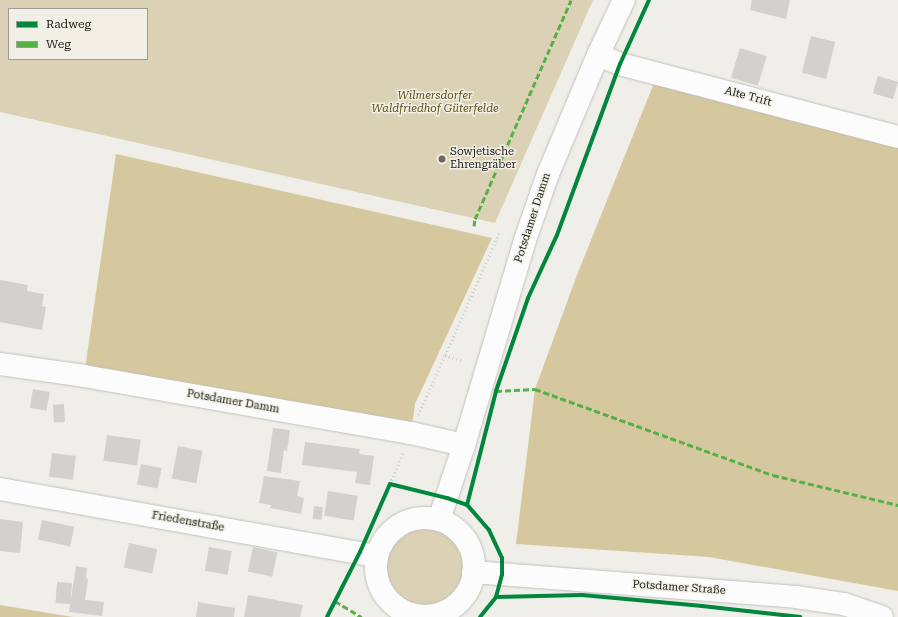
<!DOCTYPE html>
<meta charset="utf-8">
<style>
body{margin:0}
#map{position:relative;width:898px;height:617px;overflow:hidden;background:#efeee9;font-family:"Roboto Serif",serif}
div>[style]{position:absolute}
[style*='--x']{left:calc(var(--x)*1px);top:calc(var(--y)*1px);width:calc(var(--w)*1px);rotate:calc(var(--a)*1deg)}
.green>*{inset:0;background:#dbd2b5}
.round{border-radius:50%}
.forest>*{inset:0;background:#d5c89e}
.building>*{inset:0;background:#d2d1ce;transform-origin:0 0}
.path>*{height:2.5px;margin-top:-1.25px;transform-origin:0;background:repeating-linear-gradient(90deg,#d0cfcd 0 1px,transparent 0 4px)}
.roads{filter:drop-shadow(0 0 1px #c1c0bc) drop-shadow(0 0 1px #c1c0bc)}
.minor>*{height:22px;margin:-11px;padding:0 11px;transform-origin:11px;border-radius:11px;background:#fdfcfc}
.minor>.ring{margin:-11px;padding:0;box-sizing:content-box;background:none;border:22px solid #fdfcfc;border-radius:50%}
.quiet>*{height:3px;margin-top:-1.5px;transform-origin:0;background:repeating-linear-gradient(90deg,#55b145 0 6px,transparent 0 9px)}
.cycleway>*{height:4px;margin:-2px;padding:0 2px;transform-origin:2px;border-radius:2px;background:#00873e}
.dots>*{width:11px;height:11px;translate:-50% -50%;box-sizing:border-box;border:2px solid #f2efe6;border-radius:50%}
span{translate:-50% -50%;white-space:nowrap;text-align:center;line-height:1.15;-webkit-text-stroke:3px #f2efe6;paint-order:stroke}
.park-label{font-size:11px;color:#5f4e16;font-style:italic}
.street-label{font-size:11px;color:#21201d}
.poi-label{font-size:11px;color:#21201d}
.left{translate:0 -50%;text-align:left}
.legend{position:absolute;left:8px;top:8px;width:140px;height:52px;box-sizing:border-box;background:#f2efe6;border:1px solid #9e9c96;margin:0;padding:5px 7px;list-style:none;font-size:12px;color:#21201d}
.legend li{display:flex;align-items:center;gap:8px;height:20px}
.legend b{width:20px;border:1px solid #9e9c96}
</style>
<div id="map">
<div class="green">
<i style="clip-path:polygon(evenodd,0 0,593px 0,495px 223px,0 112px,0 0,9px 9px,147px 9px,147px 59px,9px 59px,9px 9px)"></i>
<i class="round" style="left:386px;top:526px;width:80px;height:80px"></i>
</div>
<div class="forest">
<i style="clip-path:polygon(656px 78px,898px 139px,898px 591px,709px 557px,516px 544px,535px 389px,577px 275px)"></i>
<i style="clip-path:polygon(116px 154px,492px 238px,415px 404px,411px 433px,84px 376px)"></i>
<i style="clip-path:polygon(0 605px,73px 617px,0 617px)"></i>
</div>
<div class="building">
<i style="clip-path:polygon(752px 0,790px 0,786px 19px,750px 10px)"></i>
<i style="left:811px;top:36px;width:25px;height:38px;rotate:14deg"></i>
<i style="left:740px;top:48px;width:28px;height:31px;rotate:17deg"></i>
<i style="left:878px;top:76px;width:21px;height:18px;rotate:17deg"></i>
<i style="clip-path:polygon(0 280px,28px 285px,27px 291px,44px 294px,42px 306px,46px 307px,42px 330px,0 322px)"></i>
<i style="left:33px;top:389px;width:17px;height:19px;rotate:10deg"></i>
<i style="left:64px;top:404px;width:18px;height:11px;rotate:87deg"></i>
<i style="clip-path:polygon(273px 428px,290px 430px,287px 451px,284px 450px,281px 473px,267px 471px)"></i>
<i style="left:107px;top:435px;width:34px;height:26px;rotate:8deg"></i>
<i style="clip-path:polygon(305px 442px,360px 449px,359px 454px,374px 456px,370px 485px,355px 483px,357px 472px,302px 465px)"></i>
<i style="left:178px;top:446px;width:25px;height:33px;rotate:11deg"></i>
<i style="left:52px;top:453px;width:24px;height:24px;rotate:7deg"></i>
<i style="left:141px;top:464px;width:21px;height:21px;rotate:11deg"></i>
<i style="clip-path:polygon(264px 476px,300px 481px,297px 496px,304px 498px,301px 514px,270px 508px,271px 505px,259px 503px)"></i>
<i style="left:328px;top:491px;width:30px;height:25px;rotate:9deg"></i>
<i style="left:314px;top:506px;width:9px;height:13px;rotate:6deg"></i>
<i style="clip-path:polygon(0 519px,23px 522px,20px 553px,0 551px)"></i>
<i style="left:42px;top:520px;width:33px;height:20px;rotate:12deg"></i>
<i style="left:129px;top:543px;width:29px;height:25px;rotate:12deg"></i>
<i style="left:209px;top:547px;width:23px;height:24px;rotate:10deg"></i>
<i style="left:253px;top:547px;width:25px;height:25px;rotate:12deg"></i>
<i style="clip-path:polygon(76px 566px,87px 568px,86px 578px,88px 579px,85px 600px,104px 602px,102px 616px,69px 612px)"></i>
<i style="left:57px;top:582px;width:15px;height:21px;rotate:4deg"></i>
<i style="clip-path:polygon(248px 595px,303px 605px,300px 617px,244px 617px)"></i>
<i style="clip-path:polygon(198px 602px,235px 608px,234px 617px,196px 617px)"></i>
</div>
<div class="path">
<i style="--x:445;--y:355;--w:133;--a:-66.1"></i>
<i style="--x:418;--y:415;--w:66;--a:-65.8"></i>
<i style="--x:445;--y:355;--w:17;--a:17"></i>
<i style="--x:390;--y:484;--w:35;--a:-68"></i>
</div>
<div class="roads">
<div class="minor">
<i style="--x:598;--y:55;--w:24;--a:22"></i>
<i style="--x:620;--y:64;--w:287;--a:14.7"></i>
<i style="--x:0;--y:364;--w:85;--a:8.1"></i>
<i style="--x:84;--y:376;--w:332;--a:9.9"></i>
<i style="--x:411;--y:433;--w:54;--a:12.8"></i>
<i style="--x:0;--y:489;--w:383;--a:10.1"></i>
<i class="ring" style="left:376px;top:518px;width:76px;height:76px"></i>
<i style="--x:439;--y:520;--w:79;--a:-71.6"></i>
<i style="--x:464;--y:445;--w:214;--a:-73.4"></i>
<i style="--x:525;--y:240;--w:70;--a:-70.8"></i>
<i style="--x:548;--y:174;--w:129;--a:-67.2"></i>
<i style="--x:598;--y:55;--w:61;--a:-64.7"></i>
<i style="--x:473;--y:572;--w:324;--a:4.4"></i>
<i style="--x:796;--y:597;--w:49;--a:8.3"></i>
<i style="--x:844;--y:604;--w:40;--a:18.9"></i>
</div>
</div>
<div class="quiet">
<i style="--x:474;--y:226;--w:7;--a:-82"></i>
<i style="--x:475;--y:219;--w:239;--a:-66.3"></i>
<i style="--x:496;--y:391;--w:39;--a:-3"></i>
<i style="--x:535;--y:389;--w:253;--a:19.9"></i>
<i style="--x:773;--y:475;--w:129;--a:13.5"></i>
<i style="--x:335;--y:601;--w:31;--a:31"></i>
</div>
<div class="cycleway">
<i style="--x:496;--y:597;--w:86;--a:-1.3"></i>
<i style="--x:582;--y:595;--w:121;--a:5.2"></i>
<i style="--x:702;--y:606;--w:99;--a:6.4"></i>
<i style="--x:327;--y:617;--w:73;--a:-63.1"></i>
<i style="--x:360;--y:552;--w:74;--a:-66.2"></i>
<i style="--x:390;--y:484;--w:59;--a:13.8"></i>
<i style="--x:447;--y:498;--w:21;--a:19"></i>
<i style="--x:480;--y:617;--w:26;--a:-51"></i>
<i style="--x:496;--y:597;--w:23;--a:-75"></i>
<i style="--x:502;--y:575;--w:17;--a:-90"></i>
<i style="--x:502;--y:558;--w:31;--a:-115"></i>
<i style="--x:489;--y:530;--w:33;--a:-131"></i>
<i style="--x:467;--y:505;--w:118;--a:-75.7"></i>
<i style="--x:496;--y:391;--w:98;--a:-71"></i>
<i style="--x:528;--y:298;--w:69;--a:-65.3"></i>
<i style="--x:557;--y:235;--w:182;--a:-69.8"></i>
<i style="--x:620;--y:64;--w:70;--a:-65.6"></i>
</div>
<div class="dots">
<i style="left:442px;top:159px;background:#696864"></i>
</div>
<div class="park-label">
<span style="left:435px;top:103px">Wilmersdorfer<br>Waldfriedhof Güterfelde</span>
</div>
<div class="street-label">
<span style="left:748px;top:97px;rotate:15deg">Alte Trift</span>
<span style="left:533px;top:218px;rotate:-72deg">Potsdamer Damm</span>
<span style="left:233px;top:402px;rotate:10deg">Potsdamer Damm</span>
<span style="left:188px;top:522px;rotate:10deg">Friedenstraße</span>
<span style="left:679px;top:588px;rotate:4deg">Potsdamer Straße</span>
</div>
<div class="poi-label">
<span class="left" style="left:450px;top:159px">Sowjetische<br>Ehrengräber</span>
</div>
<ul class="legend">
<li><b style="height:5px;background:#00873e"></b>Radweg</li>
<li><b style="height:5px;background:#55b145"></b>Weg</li>
</ul>
</div>
